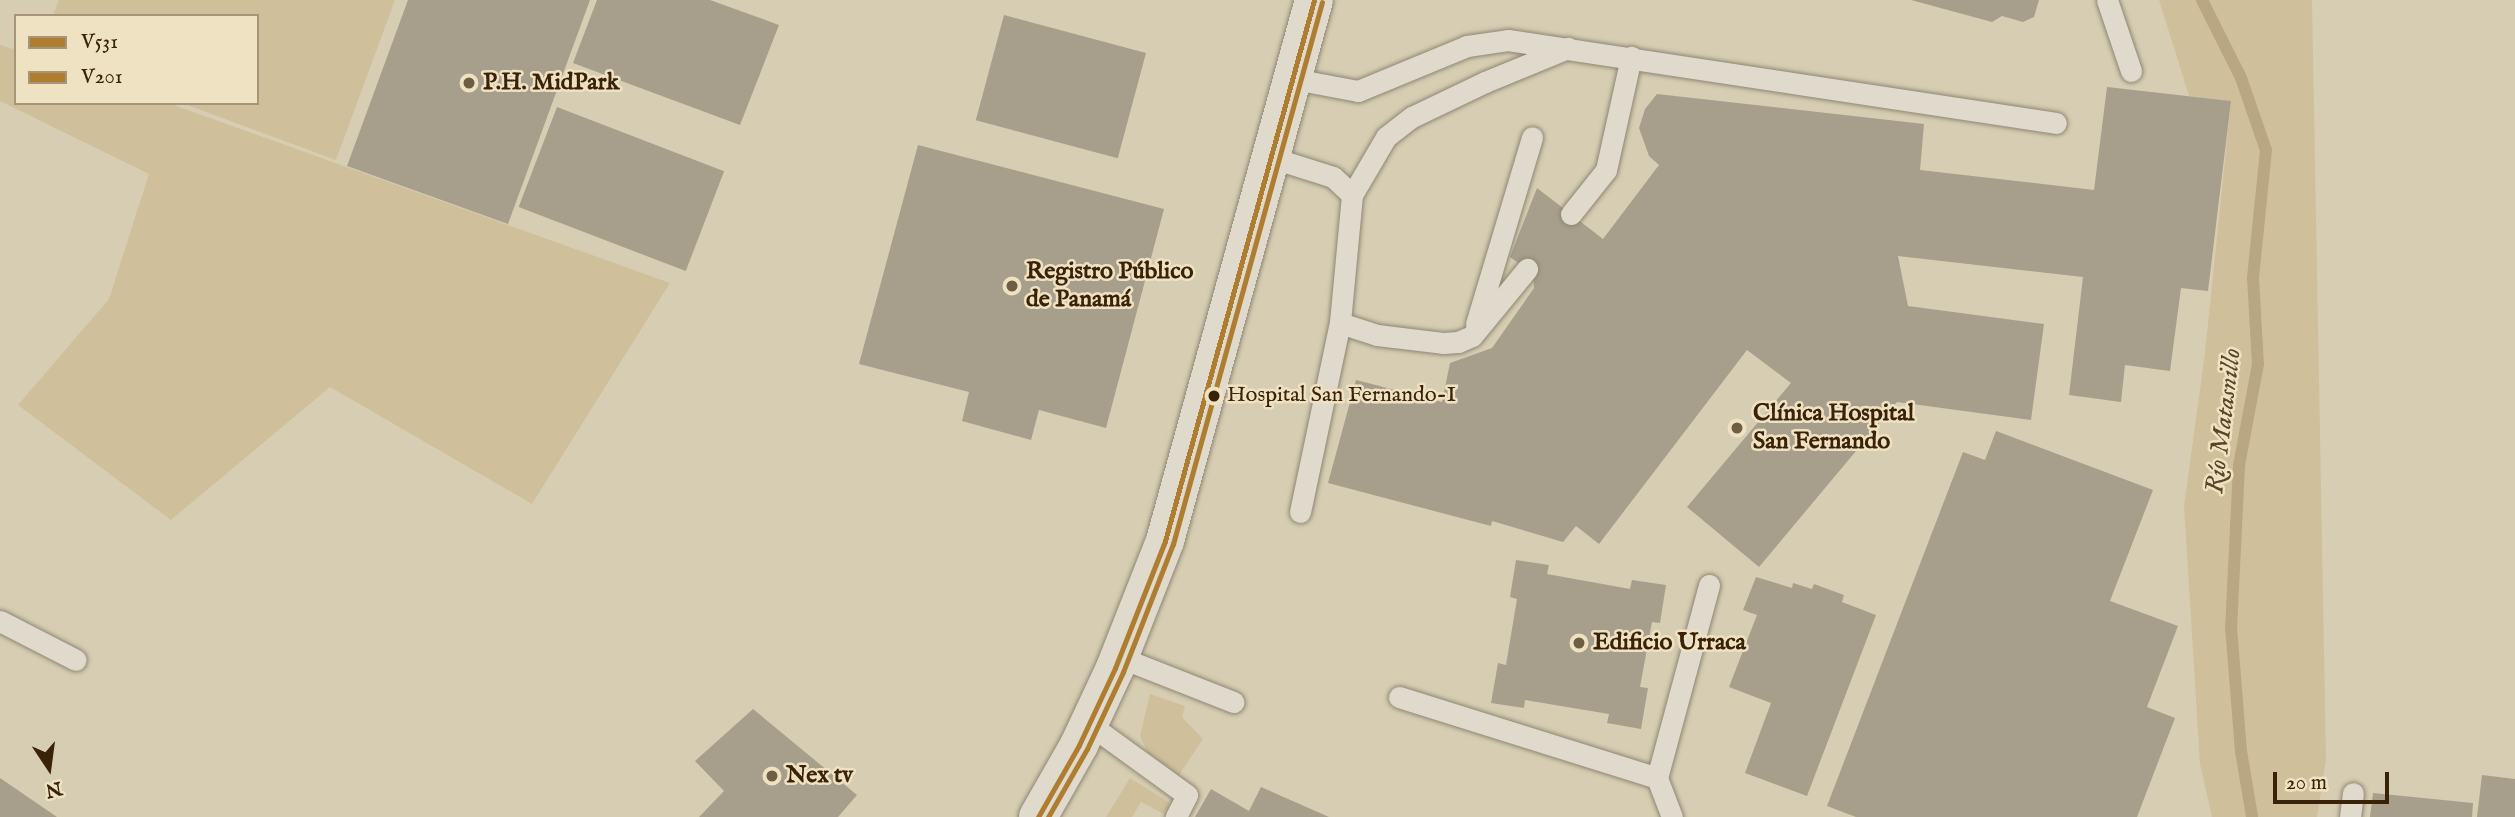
<!DOCTYPE html>
<meta charset="utf-8">
<style>
body{margin:0}
#map{position:relative;width:2515px;height:817px;overflow:hidden;background:#d7cdb2;font-family:"IM FELL English",serif}
div>[style]{position:absolute}
[style*='--x']{left:calc(var(--x)*1px);top:calc(var(--y)*1px);width:calc(var(--w)*1px);rotate:calc(var(--a)*1deg)}
.green>*{inset:0;background:#cfc09b}
.stream>*{height:12px;margin:-6px;padding:0 6px;transform-origin:6px;border-radius:6px;background:#b8a782}
.building>*{inset:0;background:#a79f8c;transform-origin:0 0}
.roads{filter:drop-shadow(0 0 2px #8e8673) drop-shadow(0 0 2px #8e8673)}
.service>*{height:21px;margin:-10.5px;padding:0 10.5px;transform-origin:10.5px;border-radius:10.5px;background:#e0dacc}
.secondary>*{height:38px;margin:-19px;padding:0 19px;transform-origin:19px;border-radius:19px;background:#e0dacc}
.bus-1>*{height:5px;margin:-2.5px;padding:0 2.5px;transform-origin:2.5px;border-radius:2.5px;background:#ae7d30}
.bus-2>*{height:5px;margin:-2.5px;padding:0 2.5px;transform-origin:2.5px;border-radius:2.5px;background:#ae7d30}
.dots>*{width:19px;height:19px;translate:-50% -50%;box-sizing:border-box;border:4px solid #efe2c3;border-radius:50%}
span{translate:-50% -50%;white-space:nowrap;text-align:center;line-height:1.15;-webkit-text-stroke:5px #efe2c3;paint-order:stroke}
.bus-label{font-size:22px;color:#392208}
.left{translate:0 -50%;text-align:left}
.poi-label{font-size:24px;color:#392208;font-weight:700}
.water-label{font-size:26px;color:#5b4527;font-style:italic}
.legend{position:absolute;left:14px;top:14px;width:245px;height:91px;box-sizing:border-box;background:#efe2c3;border:2px solid #a69578;margin:0;padding:9px 12px;list-style:none;font-size:21px;color:#392208}
.legend li{display:flex;align-items:center;gap:14px;height:35px}
.legend b{width:35px;border:2px solid #a69578}
.north{position:absolute;left:14px;top:733px;width:70px;height:70px;-webkit-text-stroke:5px #efe2c3;paint-order:stroke;rotate:167deg;font-size:19px;font-weight:700;line-height:28px;text-align:center;color:#392208}
.north::after{content:'';display:block;margin:auto;width:24px;height:32px;background:#392208;clip-path:polygon(50% 0,100% 100%,50% 72%,0 100%)}
.scale{position:absolute;left:2273px;top:772px;width:116px;height:32px;box-sizing:border-box;border:4px solid #392208;border-top:0;padding-left:9px;font-size:21px;line-height:24px;white-space:nowrap;color:#392208;-webkit-text-stroke:5px #efe2c3;paint-order:stroke}
</style>
<div id="map">
<div class="green">
<i style="clip-path:polygon(59px 0,395px 0,336px 160px,182px 103px,257px 103px,257px 16px,53px 16px)"></i>
<i style="clip-path:polygon(2159px 0,2312px 0,2326px 760px,2317px 817px,2212px 817px,2200px 764px,2184px 506px,2205px 353px,2231px 101px,2189px 96px)"></i>
<i style="clip-path:polygon(0 45px,16px 50px,16px 103px,168px 103px,670px 283px,532px 504px,330px 387px,171px 520px,18px 405px,109px 299px,149px 174px,0 101px)"></i>
<i style="clip-path:polygon(1150px 694px,1185px 706px,1182px 717px,1203px 739px,1179px 775px,1148px 753px,1140px 736px)"></i>
<i style="clip-path:polygon(1130px 778px,1170px 803px,1164px 814px,1141px 802px,1132px 817px,1106px 817px)"></i>
</div>
<div class="stream">
<i style="--x:2202;--y:0;--w:87;--a:63.4"></i>
<i style="--x:2241;--y:78;--w:76;--a:70.9"></i>
<i style="--x:2266;--y:150;--w:129;--a:95.8"></i>
<i style="--x:2253;--y:278;--w:86;--a:86.7"></i>
<i style="--x:2258;--y:364;--w:104;--a:100.6"></i>
<i style="--x:2239;--y:466;--w:161;--a:92.8"></i>
<i style="--x:2231;--y:627;--w:124;--a:85.4"></i>
<i style="--x:2241;--y:751;--w:67;--a:80.5"></i>
</div>
<div class="building">
<i style="clip-path:polygon(408px 0,590px 0,508px 224px,347px 166px)"></i>
<i style="clip-path:polygon(597px 0,710px 0,779px 25px,740px 125px,573px 63px)"></i>
<i style="clip-path:polygon(1911px 0,2039px 0,2034px 17px,2023px 22px,2002px 16px,1992px 22px)"></i>
<i style="left:1004px;top:15px;width:147px;height:109px;rotate:15deg"></i>
<i style="clip-path:polygon(2107px 87px,2231px 101px,2208px 291px,2181px 288px,2170px 371px,2125px 365px,2121px 402px,2069px 395px,2083px 277px,1898px 256px,1908px 306px,2044px 324px,2031px 420px,1897px 402px,1759px 567px,1687px 507px,1791px 383px,1747px 350px,1599px 544px,1576px 526px,1563px 542px,1492px 521px,1491px 526px,1328px 483px,1356px 380px,1442px 402px,1450px 363px,1492px 348px,1534px 288px,1533px 273px,1510px 257px,1537px 188px,1603px 239px,1659px 165px,1649px 156px,1639px 128px,1645px 109px,1657px 94px,1924px 124px,1920px 170px,2094px 190px)"></i>
<i style="left:557px;top:107px;width:179px;height:107px;rotate:21deg"></i>
<i style="clip-path:polygon(918px 145px,1164px 209px,1106px 428px,1039px 410px,1031px 440px,962px 421px,969px 392px,859px 364px)"></i>
<i style="clip-path:polygon(1996px 431px,2153px 490px,2110px 601px,2178px 626px,2147px 707px,2175px 718px,2137px 817px,1856px 817px,1827px 806px,1963px 452px,1985px 460px)"></i>
<i style="clip-path:polygon(1516px 560px,1549px 565px,1547px 574px,1630px 589px,1632px 580px,1666px 585px,1660px 623px,1652px 622px,1640px 687px,1648px 688px,1641px 729px,1607px 723px,1609px 714px,1525px 700px,1524px 708px,1491px 703px,1498px 663px,1506px 665px,1517px 599px,1510px 597px)"></i>
<i style="clip-path:polygon(1756px 577px,1792px 588px,1793px 583px,1812px 589px,1814px 584px,1844px 595px,1842px 602px,1876px 615px,1807px 796px,1745px 773px,1771px 703px,1729px 687px,1757px 615px,1743px 610px)"></i>
<i style="clip-path:polygon(753px 709px,857px 795px,838px 817px,699px 817px,724px 791px,695px 761px)"></i>
<i style="clip-path:polygon(2482px 775px,2515px 779px,2515px 817px,2477px 817px)"></i>
<i style="clip-path:polygon(0 778px,57px 817px,0 817px)"></i>
<i style="clip-path:polygon(1261px 787px,1329px 817px,1195px 817px,1211px 789px,1249px 811px)"></i>
<i style="clip-path:polygon(2373px 793px,2473px 803px,2472px 817px,2370px 817px)"></i>
</div>
<div class="roads">
<div class="service">
<i style="--x:2107;--y:0;--w:75;--a:71.3"></i>
<i style="--x:1294;--y:79;--w:65;--a:10.6"></i>
<i style="--x:1358;--y:91;--w:118;--a:-22.4"></i>
<i style="--x:1467;--y:46;--w:41;--a:-8.3"></i>
<i style="--x:1508;--y:40;--w:554;--a:8.61"></i>
<i style="--x:1273;--y:158;--w:63;--a:17.6"></i>
<i style="--x:1333;--y:177;--w:26;--a:43"></i>
<i style="--x:1352;--y:195;--w:129;--a:95.4"></i>
<i style="--x:1340;--y:323;--w:39;--a:18"></i>
<i style="--x:1377;--y:335;--w:66;--a:6.9"></i>
<i style="--x:1443;--y:343;--w:15;--a:-4"></i>
<i style="--x:1458;--y:342;--w:15;--a:-23"></i>
<i style="--x:1472;--y:336;--w:87;--a:-50.6"></i>
<i style="--x:1352;--y:195;--w:67;--a:-59.6"></i>
<i style="--x:1386;--y:137;--w:33;--a:-38"></i>
<i style="--x:1412;--y:117;--w:81;--a:-25.6"></i>
<i style="--x:1485;--y:82;--w:90;--a:-22.3"></i>
<i style="--x:1571;--y:214;--w:56;--a:-51.5"></i>
<i style="--x:1606;--y:170;--w:116;--a:-77.5"></i>
<i style="--x:1476;--y:324;--w:195;--a:-73.3"></i>
<i style="--x:1300;--y:512;--w:193;--a:-78.1"></i>
<i style="--x:0;--y:621;--w:85;--a:27.2"></i>
<i style="--x:1119;--y:657;--w:123;--a:21.5"></i>
<i style="--x:1399;--y:697;--w:270;--a:17.4"></i>
<i style="--x:1089;--y:724;--w:121;--a:35.9"></i>
<i style="--x:1187;--y:795;--w:25;--a:117"></i>
<i style="--x:1672;--y:817;--w:42;--a:-111"></i>
<i style="--x:1657;--y:778;--w:200;--a:-74.9"></i>
<i style="--x:2350;--y:817;--w:24;--a:-83"></i>
</div>
<div class="secondary">
<i style="--x:1038;--y:817;--w:83;--a:-60.3"></i>
<i style="--x:1079;--y:745;--w:85;--a:-64.9"></i>
<i style="--x:1115;--y:668;--w:136;--a:-68.5"></i>
<i style="--x:1165;--y:541;--w:561;--a:-74.6"></i>
</div>
</div>
<div class="bus-1">
<i style="--x:1038;--y:817;--w:83;--a:-60.3"></i>
<i style="--x:1079;--y:745;--w:85;--a:-64.9"></i>
<i style="--x:1115;--y:668;--w:136;--a:-68.5"></i>
<i style="--x:1165;--y:541;--w:561;--a:-74.6"></i>
</div>
<div class="bus-2">
<i style="--x:1048;--y:817;--w:78;--a:-60.2"></i>
<i style="--x:1087;--y:749;--w:85;--a:-64.9"></i>
<i style="--x:1123;--y:672;--w:137;--a:-68.7"></i>
<i style="--x:1173;--y:544;--w:562;--a:-74.63"></i>
</div>
<div class="dots">
<i style="left:469px;top:83px;background:#705e44"></i>
<i style="left:1012px;top:286px;background:#705e44"></i>
<i style="left:1214px;top:396px;background:#392208"></i>
<i style="left:1737px;top:428px;background:#705e44"></i>
<i style="left:1579px;top:643px;background:#705e44"></i>
<i style="left:772px;top:776px;background:#705e44"></i>
</div>
<div class="bus-label">
<span class="left" style="left:1227px;top:396px">Hospital San Fernando-I</span>
</div>
<div class="poi-label">
<span class="left" style="left:483px;top:83px">P.H. MidPark</span>
<span class="left" style="left:1026px;top:286px">Registro Público<br>de Panamá</span>
<span class="left" style="left:1753px;top:428px">Clínica Hospital<br>San Fernando</span>
<span class="left" style="left:1593px;top:643px">Edificio Urraca</span>
<span class="left" style="left:786px;top:776px">Nex tv</span>
</div>
<div class="water-label">
<span style="left:2224px;top:421px;rotate:-83deg">Río Matasnillo</span>
</div>
<ul class="legend">
<li><b style="height:9px;background:#ae7d30"></b>V531</li>
<li><b style="height:9px;background:#ae7d30"></b>V201</li>
</ul>
<div class="north">N</div>
<div class="scale">20 m</div>
</div>
